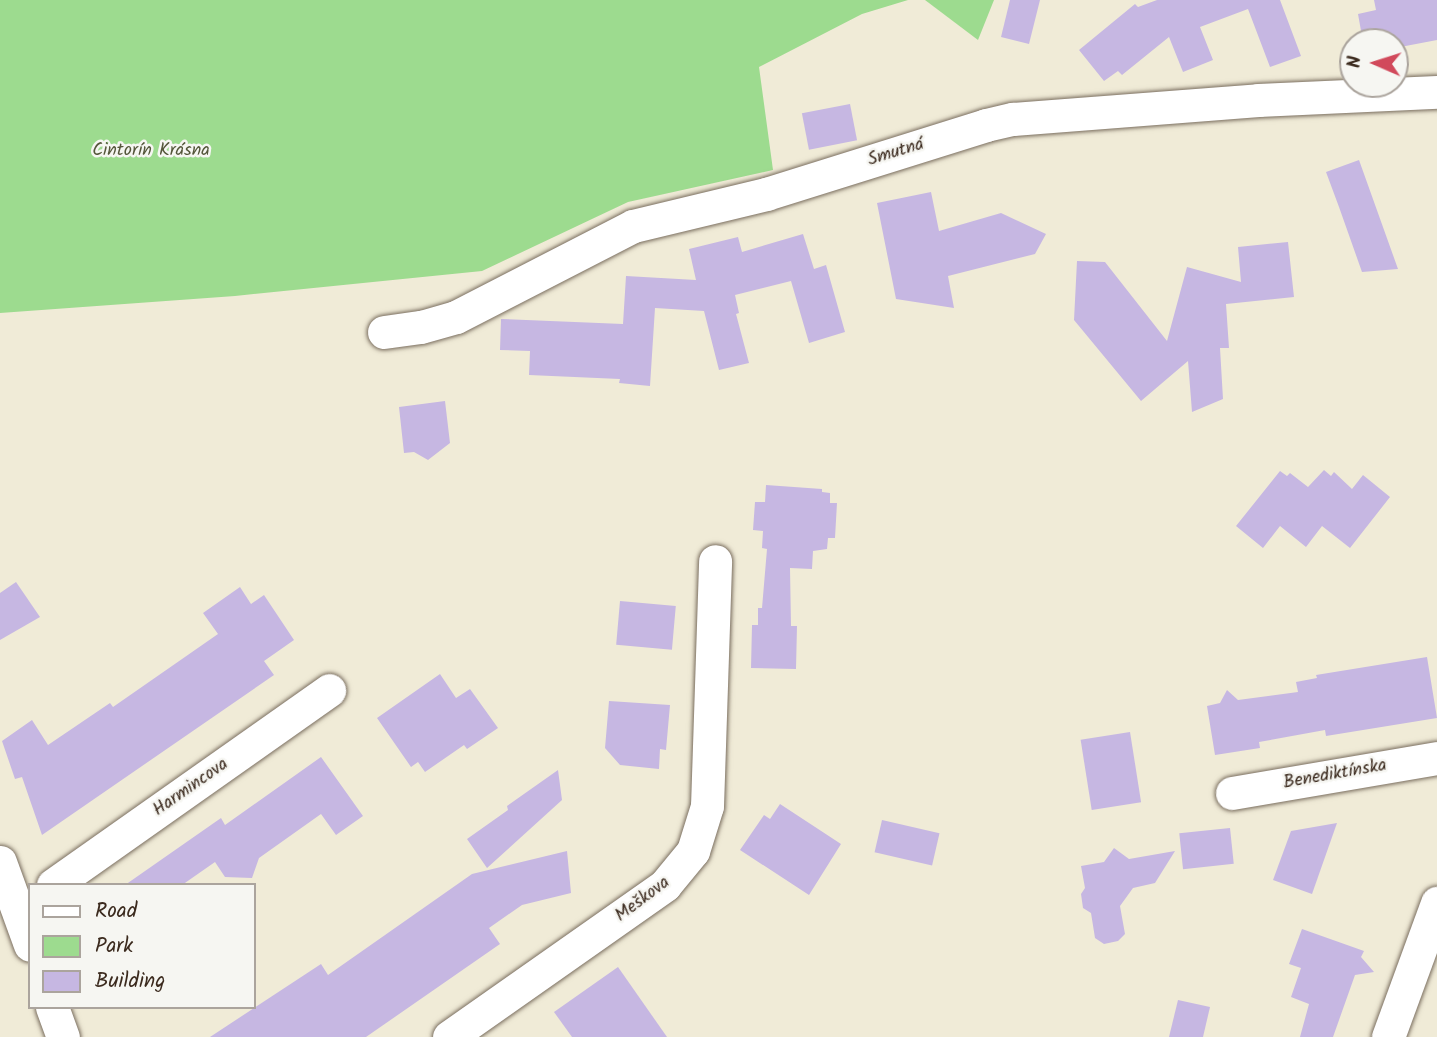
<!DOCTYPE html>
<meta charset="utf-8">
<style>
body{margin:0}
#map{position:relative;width:1437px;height:1037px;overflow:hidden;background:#f0ebd7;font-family:Kalam,sans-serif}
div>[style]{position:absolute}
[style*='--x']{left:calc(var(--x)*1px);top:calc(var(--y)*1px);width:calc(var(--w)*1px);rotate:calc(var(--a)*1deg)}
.green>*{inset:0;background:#9ddb8f}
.building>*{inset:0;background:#c6b7e2;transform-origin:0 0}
.roads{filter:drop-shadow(0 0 2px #7a6e5f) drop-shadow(0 0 2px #7a6e5f)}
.minor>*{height:33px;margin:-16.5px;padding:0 16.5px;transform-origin:16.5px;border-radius:16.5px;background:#fff}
span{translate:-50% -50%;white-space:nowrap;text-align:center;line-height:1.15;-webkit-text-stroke:5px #f6f6f2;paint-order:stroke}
.park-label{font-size:18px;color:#54563a}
.street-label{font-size:18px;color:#3b2a1e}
.legend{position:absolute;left:28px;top:883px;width:228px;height:126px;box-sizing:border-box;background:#f6f6f2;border:2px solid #aba49d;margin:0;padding:9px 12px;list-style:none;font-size:21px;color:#3b2a1e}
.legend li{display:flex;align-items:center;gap:14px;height:35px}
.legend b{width:35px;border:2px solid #aba49d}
.north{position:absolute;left:1339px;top:28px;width:70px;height:70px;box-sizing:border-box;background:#f6f6f2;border:2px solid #aba49d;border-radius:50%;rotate:273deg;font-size:19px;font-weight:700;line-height:28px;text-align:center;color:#3b2a1e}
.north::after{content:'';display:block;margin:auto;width:24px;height:32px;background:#d1495b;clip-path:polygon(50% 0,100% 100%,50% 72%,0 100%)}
</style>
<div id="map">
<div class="green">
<i style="clip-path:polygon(0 0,908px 0,862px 14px,759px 67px,773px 170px,628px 202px,482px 271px,235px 296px,0 313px)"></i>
<i style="clip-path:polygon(925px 0,994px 0,978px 40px)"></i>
</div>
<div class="building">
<i style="clip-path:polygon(1010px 0,1040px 0,1029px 44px,1001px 37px)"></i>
<i style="clip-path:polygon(1157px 0,1280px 0,1301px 56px,1270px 67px,1248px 9px,1200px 27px,1213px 60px,1183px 72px,1169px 37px,1122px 75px,1118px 71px,1104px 81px,1079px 50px,1135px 4px,1138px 7px)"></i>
<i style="clip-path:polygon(1374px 0,1437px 0,1437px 40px,1395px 48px,1395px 42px,1363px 42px,1358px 14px,1376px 10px)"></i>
<i style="left:850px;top:104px;width:37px;height:49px;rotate:79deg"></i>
<i style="clip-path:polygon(1359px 160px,1398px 269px,1362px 272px,1339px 207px,1326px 172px)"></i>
<i style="clip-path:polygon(931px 192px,939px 231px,1001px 213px,1046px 234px,1035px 254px,948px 276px,954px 308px,896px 299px,877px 203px)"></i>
<i style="clip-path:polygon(803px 234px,814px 269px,826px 265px,845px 332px,809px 343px,791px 281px,735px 295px,739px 313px,736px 314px,749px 363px,719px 370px,704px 311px,655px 308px,650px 386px,619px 383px,620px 379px,529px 375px,530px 351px,500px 350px,501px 319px,623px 324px,626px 276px,696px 280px,689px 249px,738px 237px,742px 252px)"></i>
<i style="clip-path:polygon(1288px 242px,1294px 297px,1226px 304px,1229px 348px,1220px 348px,1223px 399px,1192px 412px,1188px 361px,1141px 401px,1074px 320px,1077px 261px,1105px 262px,1167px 341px,1187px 267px,1241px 282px,1238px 247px)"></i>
<i style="clip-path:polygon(445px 401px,450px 443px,428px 460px,414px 452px,404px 453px,399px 407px)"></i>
<i style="clip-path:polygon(1324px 470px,1331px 476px,1334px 472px,1352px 489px,1363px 475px,1390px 497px,1350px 548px,1322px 526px,1306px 547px,1280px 526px,1263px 548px,1236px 526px,1280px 471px,1287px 476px,1290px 473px,1308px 487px)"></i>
<i style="clip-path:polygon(766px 485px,822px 489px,822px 492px,830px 493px,830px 503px,837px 503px,835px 538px,828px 538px,827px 549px,813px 551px,812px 569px,790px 568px,791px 626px,797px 626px,796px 669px,751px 668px,752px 625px,758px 625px,758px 608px,762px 608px,767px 549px,762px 548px,763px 531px,753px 530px,755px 502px,765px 502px)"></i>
<i style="clip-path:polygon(16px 582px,40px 617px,0 640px,0 593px)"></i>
<i style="clip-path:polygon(240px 587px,251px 604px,264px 595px,294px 640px,264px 661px,274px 675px,42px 835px,22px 777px,15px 779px,2px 741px,32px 720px,48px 745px,110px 703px,113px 707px,218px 634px,203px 613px)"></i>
<i style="left:620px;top:601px;width:56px;height:44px;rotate:5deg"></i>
<i style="clip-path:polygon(1427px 657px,1437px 718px,1326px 736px,1325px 730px,1259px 742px,1260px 748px,1215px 755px,1207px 706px,1220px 703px,1227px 690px,1238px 700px,1298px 692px,1296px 682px,1317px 678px,1316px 675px)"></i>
<i style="clip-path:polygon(440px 674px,456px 698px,470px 689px,498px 728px,467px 749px,464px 745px,425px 772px,418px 762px,411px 767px,377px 718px)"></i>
<i style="clip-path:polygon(609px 701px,670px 705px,666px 750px,660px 749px,659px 769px,620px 765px,605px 748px)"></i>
<i style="left:1130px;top:732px;width:71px;height:50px;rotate:81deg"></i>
<i style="clip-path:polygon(321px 757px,363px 816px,336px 835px,321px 814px,259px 858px,252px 878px,225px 877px,215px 862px,182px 885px,125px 885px,221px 818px,225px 825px)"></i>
<i style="clip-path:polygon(558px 770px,562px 800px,487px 868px,467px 839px,508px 810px,507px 806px)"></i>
<i style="clip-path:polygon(780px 804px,841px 844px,809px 895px,740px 850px,764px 815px,770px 819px)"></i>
<i style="left:882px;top:820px;width:59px;height:33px;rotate:13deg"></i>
<i style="clip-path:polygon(1337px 823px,1312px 894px,1273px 880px,1291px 831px)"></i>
<i style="left:1230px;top:828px;width:36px;height:51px;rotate:84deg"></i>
<i style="clip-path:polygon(1114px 848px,1129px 859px,1175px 851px,1155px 883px,1133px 888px,1120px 906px,1125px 934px,1118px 941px,1104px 944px,1095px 938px,1091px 913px,1083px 908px,1081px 894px,1085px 888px,1081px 866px,1104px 862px)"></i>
<i style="clip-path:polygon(567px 851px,571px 893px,522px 905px,489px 928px,500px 944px,366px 1037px,210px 1037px,321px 964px,328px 975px,472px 874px)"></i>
<i style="clip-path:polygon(1302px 929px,1364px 951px,1361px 957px,1374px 972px,1355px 975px,1333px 1037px,1300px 1037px,1309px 1004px,1291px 997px,1301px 968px,1289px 964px)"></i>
<i style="clip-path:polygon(618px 967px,667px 1037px,572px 1037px,554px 1012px)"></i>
<i style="clip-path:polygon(1178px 1000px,1210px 1007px,1203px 1037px,1169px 1037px)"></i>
</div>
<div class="roads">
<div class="minor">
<i style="--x:384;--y:332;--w:37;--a:-8"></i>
<i style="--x:421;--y:327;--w:36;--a:-16"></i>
<i style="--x:456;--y:317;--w:199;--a:-27.2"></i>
<i style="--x:633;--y:226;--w:137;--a:-13.5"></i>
<i style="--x:766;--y:194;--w:231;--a:-17.4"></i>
<i style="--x:986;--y:125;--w:28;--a:-13"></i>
<i style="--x:1013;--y:119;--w:246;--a:-4.4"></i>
<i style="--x:1258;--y:100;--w:179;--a:-2.6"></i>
<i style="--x:1232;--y:793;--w:208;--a:-9.7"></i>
<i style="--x:0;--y:862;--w:88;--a:70.1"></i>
<i style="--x:53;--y:885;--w:338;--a:-35.2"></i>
<i style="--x:52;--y:1007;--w:32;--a:70"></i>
<i style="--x:449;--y:1037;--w:264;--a:-35.1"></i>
<i style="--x:665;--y:885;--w:44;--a:-50.5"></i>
<i style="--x:693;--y:851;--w:47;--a:-72.7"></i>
<i style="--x:707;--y:806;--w:245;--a:-88.1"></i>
<i style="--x:1388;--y:1037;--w:143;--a:-69.9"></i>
</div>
</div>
<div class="park-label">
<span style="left:151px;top:151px">Cintorín Krásna</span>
</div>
<div class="street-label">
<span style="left:896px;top:153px;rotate:-17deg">Smutná</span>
<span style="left:1335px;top:775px;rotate:-10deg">Benediktínska</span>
<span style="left:191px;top:788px;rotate:-35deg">Harmincova</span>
<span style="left:643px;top:900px;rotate:-37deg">Meškova</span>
</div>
<ul class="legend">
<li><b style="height:9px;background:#fff"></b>Road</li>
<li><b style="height:19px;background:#9ddb8f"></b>Park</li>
<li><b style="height:19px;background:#c6b7e2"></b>Building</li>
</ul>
<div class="north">N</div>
</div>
